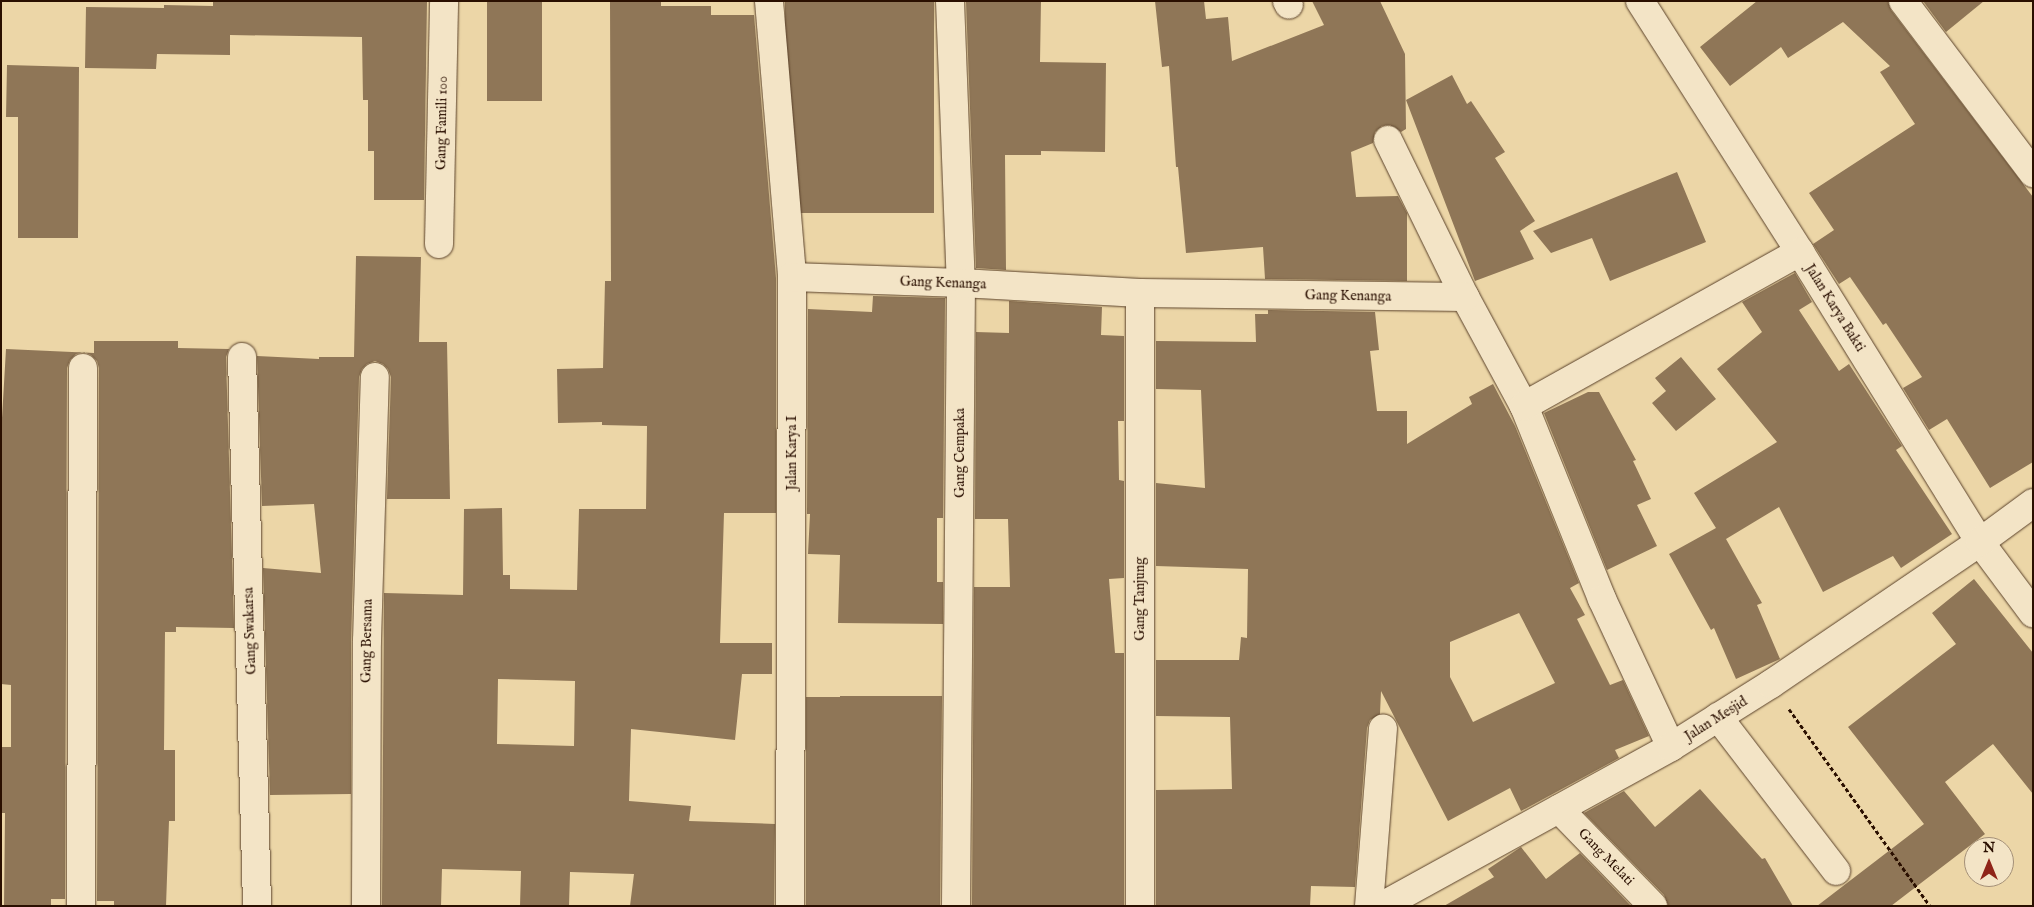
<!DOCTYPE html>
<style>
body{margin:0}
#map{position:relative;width:2034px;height:907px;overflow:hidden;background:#ecd6a7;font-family:"IM FELL English",serif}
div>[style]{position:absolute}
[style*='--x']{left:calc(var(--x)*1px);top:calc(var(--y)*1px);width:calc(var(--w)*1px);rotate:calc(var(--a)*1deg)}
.building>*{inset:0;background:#8f7657;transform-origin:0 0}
.path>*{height:3px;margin-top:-1.5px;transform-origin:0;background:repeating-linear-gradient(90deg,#2a0f00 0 4px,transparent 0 6.5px)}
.roads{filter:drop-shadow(0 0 1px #5a412a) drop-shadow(0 0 1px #5a412a)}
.minor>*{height:28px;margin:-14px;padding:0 14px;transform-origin:14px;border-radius:14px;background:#f3e4c6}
span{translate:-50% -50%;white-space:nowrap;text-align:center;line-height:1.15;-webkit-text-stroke:4.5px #f3e4c6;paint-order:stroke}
.street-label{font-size:14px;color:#2a0f00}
.frame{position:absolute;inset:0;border:2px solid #2a0f00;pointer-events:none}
.north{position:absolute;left:1964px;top:837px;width:50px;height:50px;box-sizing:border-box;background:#f3e4c6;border:1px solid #a38f77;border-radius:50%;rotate:0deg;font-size:14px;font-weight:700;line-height:20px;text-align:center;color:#2a0f00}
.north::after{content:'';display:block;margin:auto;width:18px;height:22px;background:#8f2418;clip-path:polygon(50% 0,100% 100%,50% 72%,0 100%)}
</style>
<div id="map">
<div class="building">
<i style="clip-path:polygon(213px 1px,427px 1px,424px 200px,374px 200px,374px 151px,368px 151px,368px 100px,363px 100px,362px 37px,230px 35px,230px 55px,157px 54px,156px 69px,85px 68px,86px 7px,164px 8px,164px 5px,213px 6px)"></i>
<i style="left:487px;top:1px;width:55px;height:100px"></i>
<i style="clip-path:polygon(evenodd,610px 1px,661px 1px,661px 6px,711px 6px,711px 15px,754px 15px,776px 278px,776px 513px,724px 513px,720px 643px,772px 643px,772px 674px,742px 674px,735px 740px,631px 729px,629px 801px,691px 806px,689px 821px,775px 824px,774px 906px,630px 906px,634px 874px,570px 872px,569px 906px,520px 906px,521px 871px,442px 869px,441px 906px,382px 906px,384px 593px,463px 595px,464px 509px,502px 508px,503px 575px,510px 575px,510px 589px,577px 590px,579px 509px,646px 509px,647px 426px,602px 425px,602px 422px,558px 423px,557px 369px,603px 368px,605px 281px,611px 281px,610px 1px,498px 679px,575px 681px,574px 746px,497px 744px,498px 679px)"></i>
<i style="left:785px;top:1px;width:149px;height:212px"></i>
<i style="clip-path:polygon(966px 1px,1041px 1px,1040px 62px,1106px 63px,1105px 152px,1041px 151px,1041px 155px,1005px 155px,1006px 270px,976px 268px)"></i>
<i style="clip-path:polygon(1155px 1px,1204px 1px,1206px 19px,1228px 17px,1232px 61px,1324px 25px,1312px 1px,1380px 1px,1405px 54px,1406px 129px,1401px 132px,1390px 125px,1382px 126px,1375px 132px,1373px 143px,1351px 152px,1356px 197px,1398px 196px,1407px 213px,1407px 281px,1265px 279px,1263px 247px,1186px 253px,1178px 167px,1176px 167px,1169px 66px,1162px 67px)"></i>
<i style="clip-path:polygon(1757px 1px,1888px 1px,1891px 10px,2033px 197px,2033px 462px,1990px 488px,1947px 419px,1929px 430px,1903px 388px,1922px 377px,1886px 323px,1883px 325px,1850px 277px,1839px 284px,1813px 244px,1834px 230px,1809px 193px,1915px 124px,1880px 72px,1890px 66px,1843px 22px,1788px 58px,1781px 47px,1730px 86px,1700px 47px)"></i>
<i style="clip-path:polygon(1923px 1px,1984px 1px,1946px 32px)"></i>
<i style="clip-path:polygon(7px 65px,79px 67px,78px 238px,18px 238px,18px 117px,6px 117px)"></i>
<i style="clip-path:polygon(1452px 75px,1467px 104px,1471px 101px,1505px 152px,1495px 158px,1535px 221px,1520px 231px,1534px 259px,1475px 281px,1406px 100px)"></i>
<i style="clip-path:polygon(1677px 172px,1706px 242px,1610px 281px,1592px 238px,1551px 253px,1533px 231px)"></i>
<i style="clip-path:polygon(356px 256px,421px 257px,419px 342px,447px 342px,450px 499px,387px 499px,391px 377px,388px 369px,383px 364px,375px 361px,367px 364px,362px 369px,359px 377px,351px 641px,351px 794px,270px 795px,263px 568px,321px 573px,314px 504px,262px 506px,257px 356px,319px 359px,319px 357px,354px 357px)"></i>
<i style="clip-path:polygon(1795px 273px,1812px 302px,1799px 310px,1839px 371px,1849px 364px,1902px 446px,1896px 450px,1952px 534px,1901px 568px,1893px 556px,1823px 592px,1779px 507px,1726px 539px,1762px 603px,1757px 605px,1780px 659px,1736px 679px,1714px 628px,1711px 630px,1669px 554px,1716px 528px,1694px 493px,1777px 442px,1717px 369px,1762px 332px,1742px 302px)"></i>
<i style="clip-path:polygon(873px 296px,945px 298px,943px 518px,937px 518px,937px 582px,943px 582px,943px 624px,838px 623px,840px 555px,808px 554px,810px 514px,807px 514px,808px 309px,872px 312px)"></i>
<i style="clip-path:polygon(1009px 301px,1102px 307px,1101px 335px,1124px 336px,1124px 421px,1118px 421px,1119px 480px,1124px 481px,1124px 578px,1109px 579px,1115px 653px,1124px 653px,1124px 906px,972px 906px,974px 587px,1010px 587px,1008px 519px,975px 519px,976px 332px,1009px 333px)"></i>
<i style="clip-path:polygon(evenodd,1268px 310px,1375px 312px,1379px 350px,1370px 351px,1377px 411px,1407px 411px,1407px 444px,1472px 404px,1469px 397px,1493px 384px,1515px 426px,1579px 583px,1570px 588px,1585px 615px,1577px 619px,1610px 685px,1623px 680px,1649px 736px,1615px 750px,1619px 758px,1521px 811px,1510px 788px,1448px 821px,1381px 691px,1380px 714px,1370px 720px,1367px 728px,1355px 887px,1311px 886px,1310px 906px,1156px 906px,1156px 790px,1232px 789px,1230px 717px,1156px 716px,1156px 660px,1239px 660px,1241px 637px,1247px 638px,1248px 569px,1156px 566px,1156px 483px,1205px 488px,1201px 390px,1156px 389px,1156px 341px,1256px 342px,1255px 314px,1268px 314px,1268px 310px,1519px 613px,1555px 683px,1473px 722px,1450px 677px,1450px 642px,1519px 613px)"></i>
<i style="clip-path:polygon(94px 341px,178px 341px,178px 348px,229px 349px,226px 357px,234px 628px,176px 627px,176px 632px,165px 632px,164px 750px,175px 750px,175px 821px,169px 821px,166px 906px,114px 906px,114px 901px,97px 901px,99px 368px,97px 361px,91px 355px,84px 352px,76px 354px,70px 360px,67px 368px,65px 899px,51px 899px,51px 906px,4px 906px,5px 813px,1px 813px,1px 747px,11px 747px,11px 685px,1px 684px,1px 435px,6px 349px,94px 353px)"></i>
<i style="clip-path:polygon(1681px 357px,1716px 399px,1676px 431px,1652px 403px,1666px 391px,1655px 378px)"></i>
<i style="clip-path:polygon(1588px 392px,1599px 392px,1636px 460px,1633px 461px,1651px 499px,1637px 505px,1657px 546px,1607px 570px,1544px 413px)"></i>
<i style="clip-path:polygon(1974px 579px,2033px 653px,2033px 794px,1993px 744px,1945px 782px,1985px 834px,1891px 906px,1817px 906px,1924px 824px,1848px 727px,1956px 644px,1932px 613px)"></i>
<i style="clip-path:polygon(840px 696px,942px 696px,940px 906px,806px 906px,806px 697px,840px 697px)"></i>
<i style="clip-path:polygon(1700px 789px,1762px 859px,1765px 858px,1793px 906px,1668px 906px,1664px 895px,1584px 813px,1624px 791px,1655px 827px)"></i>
<i style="clip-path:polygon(1521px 847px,1546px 879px,1580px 853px,1631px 906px,1444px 906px,1494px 877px,1488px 869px)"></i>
</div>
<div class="path">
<i style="--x:1789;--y:709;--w:242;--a:54.4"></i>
</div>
<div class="roads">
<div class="minor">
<i style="--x:769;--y:1;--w:277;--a:85.2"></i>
<i style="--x:792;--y:277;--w:629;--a:90.18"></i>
<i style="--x:950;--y:1;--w:282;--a:87.8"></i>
<i style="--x:961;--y:283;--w:623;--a:90.46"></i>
<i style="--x:1287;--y:1;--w:4;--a:63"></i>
<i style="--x:1640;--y:1;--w:298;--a:57.5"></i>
<i style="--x:1800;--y:252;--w:341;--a:58.2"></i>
<i style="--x:1980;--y:542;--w:89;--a:53.3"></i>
<i style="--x:1903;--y:1;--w:216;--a:52.9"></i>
<i style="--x:1388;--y:140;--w:175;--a:63.9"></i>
<i style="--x:1465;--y:297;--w:124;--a:61.6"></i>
<i style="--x:1524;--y:406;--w:208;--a:68"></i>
<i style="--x:1602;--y:599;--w:163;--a:65"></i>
<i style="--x:439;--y:244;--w:243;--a:-88.8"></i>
<i style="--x:792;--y:277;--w:169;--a:2"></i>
<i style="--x:961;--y:283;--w:179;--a:3.2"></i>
<i style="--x:1140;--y:293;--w:325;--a:0.7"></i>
<i style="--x:1140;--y:293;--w:613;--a:90"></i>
<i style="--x:242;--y:357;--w:549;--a:88.43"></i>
<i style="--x:1524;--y:406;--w:316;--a:-29.2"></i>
<i style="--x:1718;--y:717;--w:194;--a:52.5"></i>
<i style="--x:1559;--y:809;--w:135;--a:45.9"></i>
<i style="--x:81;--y:906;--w:538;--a:-89.79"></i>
<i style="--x:366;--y:906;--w:265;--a:-89.8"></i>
<i style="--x:367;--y:641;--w:264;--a:-88.3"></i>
<i style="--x:1369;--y:906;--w:178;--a:-85.5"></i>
<i style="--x:1382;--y:906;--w:330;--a:-28.8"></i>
<i style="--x:1671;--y:747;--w:118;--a:-32.2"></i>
<i style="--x:1771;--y:684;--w:253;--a:-34.2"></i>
<i style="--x:1980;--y:542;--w:66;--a:-36.3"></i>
</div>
</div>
<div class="street-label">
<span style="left:442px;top:123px;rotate:-89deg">Gang Famili 100</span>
<span style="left:943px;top:283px;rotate:2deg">Gang Kenanga</span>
<span style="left:1348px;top:296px;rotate:1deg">Gang Kenanga</span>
<span style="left:1835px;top:308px;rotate:58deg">Jalan Karya Bakti</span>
<span style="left:792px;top:453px;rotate:-90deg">Jalan Karya I</span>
<span style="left:960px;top:453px;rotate:-90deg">Gang Cempaka</span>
<span style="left:1140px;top:599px;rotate:-90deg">Gang Tanjung</span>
<span style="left:250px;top:631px;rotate:-92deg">Gang Swakarsa</span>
<span style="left:367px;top:641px;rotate:-89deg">Gang Bersama</span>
<span style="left:1716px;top:719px;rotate:-32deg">Jalan Mesjid</span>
<span style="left:1606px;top:857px;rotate:46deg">Gang Melati</span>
</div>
<div class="frame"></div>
<div class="north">N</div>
</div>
